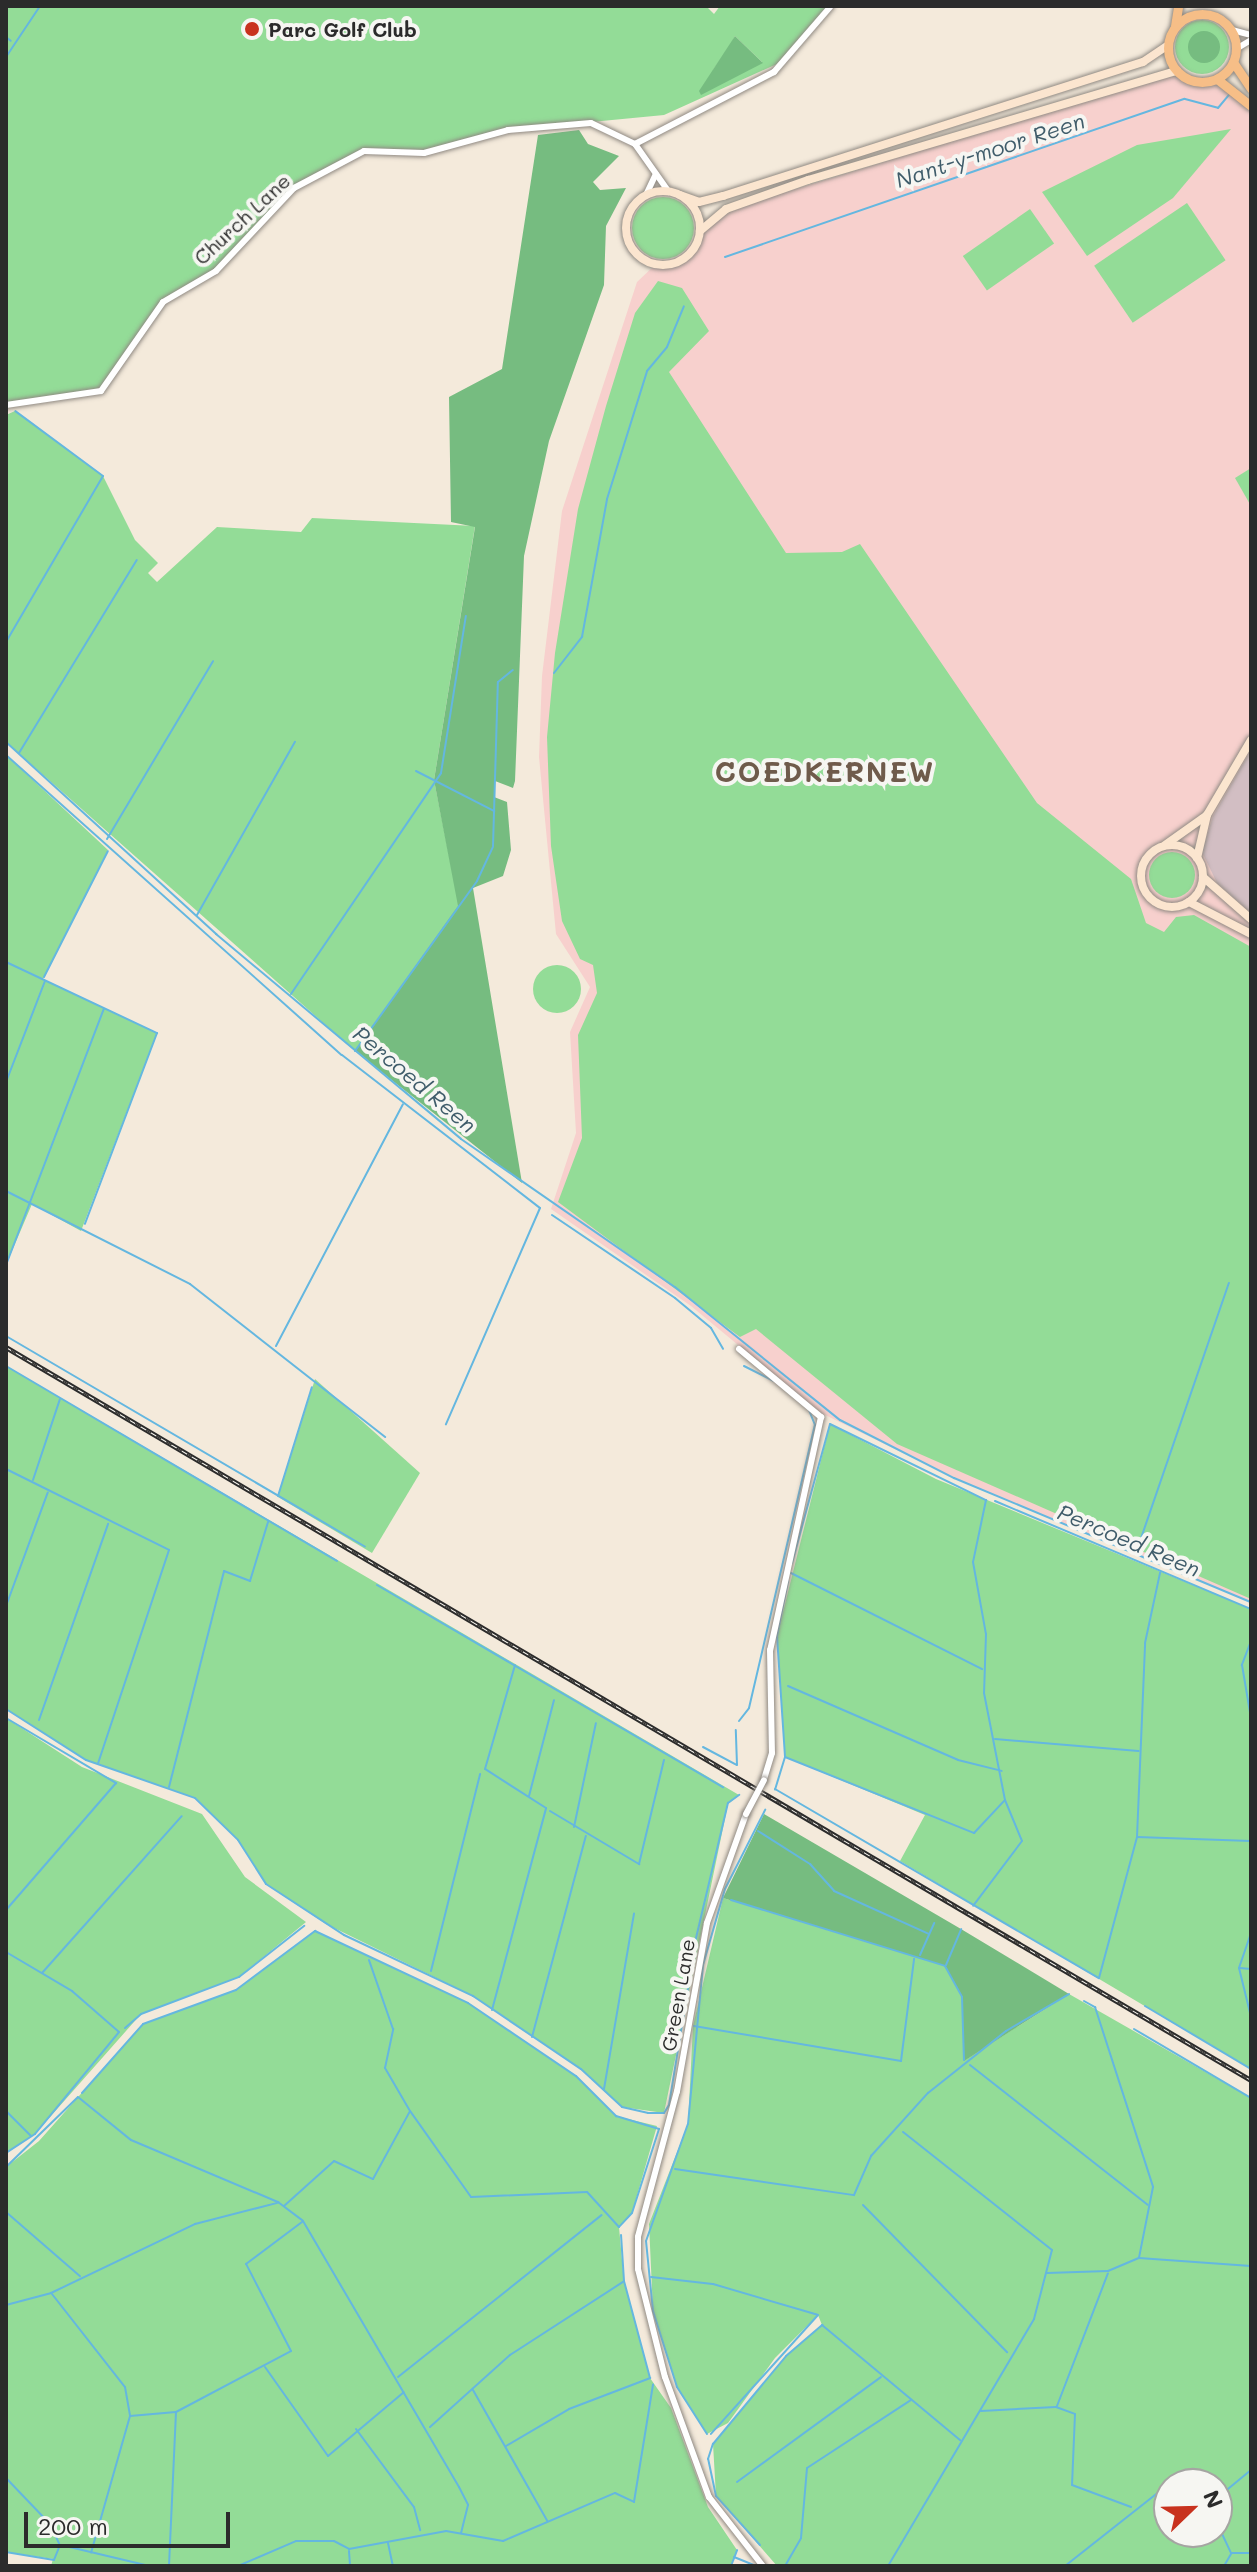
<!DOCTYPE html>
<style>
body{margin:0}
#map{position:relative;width:1257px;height:2572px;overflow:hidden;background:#f4eadb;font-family:Mali,sans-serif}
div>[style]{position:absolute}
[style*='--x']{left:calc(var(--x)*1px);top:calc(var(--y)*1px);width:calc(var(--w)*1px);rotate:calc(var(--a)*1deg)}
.built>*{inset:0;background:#f7d0cd}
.industrial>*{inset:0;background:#d2bec3}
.green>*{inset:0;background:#93dc97;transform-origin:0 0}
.round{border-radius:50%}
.forest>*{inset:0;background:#76bc80}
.stream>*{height:2px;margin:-1px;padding:0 1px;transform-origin:1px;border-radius:1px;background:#64b7e0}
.roads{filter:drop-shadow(0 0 2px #908a83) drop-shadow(0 0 2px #908a83)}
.street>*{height:6px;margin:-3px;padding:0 3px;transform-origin:3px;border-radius:3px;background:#fff}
.secondary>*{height:8px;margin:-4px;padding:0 4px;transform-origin:4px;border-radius:4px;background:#fbe5cf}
.secondary>.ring{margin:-4px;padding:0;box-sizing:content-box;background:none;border:8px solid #fbe5cf;border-radius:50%}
.primary>*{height:9px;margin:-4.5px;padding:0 4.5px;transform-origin:4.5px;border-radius:4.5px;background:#f6be87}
.primary>.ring{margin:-4.5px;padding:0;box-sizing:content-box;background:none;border:9px solid #f6be87;border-radius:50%}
.rail>*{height:5px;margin-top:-2.5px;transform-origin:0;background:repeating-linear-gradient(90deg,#f6f6f2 0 6px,#2b2b2b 0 12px);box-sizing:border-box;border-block:2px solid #2b2b2b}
.bridges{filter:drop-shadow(0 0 2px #908a83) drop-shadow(0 0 2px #908a83)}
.street-bridge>*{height:6px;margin:-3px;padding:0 3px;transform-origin:3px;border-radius:3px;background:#fff}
.dots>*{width:22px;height:22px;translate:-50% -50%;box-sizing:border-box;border:4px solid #f6f6f2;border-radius:50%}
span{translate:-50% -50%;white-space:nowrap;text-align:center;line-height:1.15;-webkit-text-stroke:8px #f6f6f2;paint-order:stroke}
.poi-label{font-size:20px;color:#2b2b2b;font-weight:700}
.left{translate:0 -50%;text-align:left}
.street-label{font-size:20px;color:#2b2b2b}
.water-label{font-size:22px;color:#3f5c6a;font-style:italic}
.district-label{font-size:28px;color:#6f5b4b;font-weight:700;letter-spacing:2px}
.frame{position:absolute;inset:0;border:8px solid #2b2b2b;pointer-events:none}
.north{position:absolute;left:1153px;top:2468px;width:80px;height:80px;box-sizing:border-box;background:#f6f6f2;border:2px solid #a5a5a2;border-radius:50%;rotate:67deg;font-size:22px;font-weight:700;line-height:32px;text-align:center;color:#2b2b2b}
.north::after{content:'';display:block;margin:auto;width:28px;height:36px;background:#c8321e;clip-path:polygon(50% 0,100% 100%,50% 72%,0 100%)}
.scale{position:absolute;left:24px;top:2512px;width:206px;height:36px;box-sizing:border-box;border:4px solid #2b2b2b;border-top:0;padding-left:10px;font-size:24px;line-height:28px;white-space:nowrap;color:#2b2b2b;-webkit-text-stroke:6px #f6f6f2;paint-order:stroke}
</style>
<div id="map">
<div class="built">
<i style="clip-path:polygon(1177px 71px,1193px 81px,1217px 79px,1251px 106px,1251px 1602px,954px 1478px,819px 1412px,691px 1306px,551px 1209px,576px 1133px,570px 1032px,590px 987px,556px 934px,539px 757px,542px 676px,562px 511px,637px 282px,656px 264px,684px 259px,715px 214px)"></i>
</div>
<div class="industrial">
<i style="clip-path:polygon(1251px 750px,1251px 913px,1217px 883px,1202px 852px,1213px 816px)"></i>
</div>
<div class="green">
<i style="clip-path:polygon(evenodd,6px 6px,706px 6px,714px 14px,720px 6px,828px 6px,777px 64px,664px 115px,508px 130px,424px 153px,364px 151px,294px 188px,216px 271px,163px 302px,101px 391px,6px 405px,6px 6px,735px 36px,762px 62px,713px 70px,730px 46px,735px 36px)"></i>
<i class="round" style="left:1175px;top:20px;width:54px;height:54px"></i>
<i style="clip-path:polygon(1231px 129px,1173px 198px,1087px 256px,1042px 192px,1137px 145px)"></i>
<i class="round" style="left:632px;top:197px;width:62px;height:62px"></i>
<i style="left:1187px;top:203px;width:69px;height:112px;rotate:56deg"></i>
<i style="left:1030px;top:209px;width:42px;height:82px;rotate:55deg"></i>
<i style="clip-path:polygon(658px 281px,682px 288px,709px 331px,669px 372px,786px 553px,842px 552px,860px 544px,1037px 803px,1131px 879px,1146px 923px,1164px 932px,1176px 917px,1194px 915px,1251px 947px,1251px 1599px,897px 1444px,756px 1329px,740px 1337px,558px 1202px,582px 1138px,578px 1035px,597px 993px,593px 965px,580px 959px,562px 921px,551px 846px,547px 737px,555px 653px,578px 509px,606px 406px,635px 313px)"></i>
<i style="clip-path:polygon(15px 411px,103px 476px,135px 540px,158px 563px,148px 573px,157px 582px,217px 527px,301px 532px,312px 518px,475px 526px,434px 780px,459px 906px,355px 1051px,6px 742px,6px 415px)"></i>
<i style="clip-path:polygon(1251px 468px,1251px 506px,1235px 478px)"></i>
<i style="clip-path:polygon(6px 755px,108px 850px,43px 979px,157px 1033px,81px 1231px,32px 1204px,6px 1265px)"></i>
<i class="round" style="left:1149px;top:852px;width:46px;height:46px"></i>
<i class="round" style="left:533px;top:965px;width:48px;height:48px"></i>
<i style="clip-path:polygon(6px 1366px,739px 1795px,728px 1804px,664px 2113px,622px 2107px,581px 2069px,473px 1996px,326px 1924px,266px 1884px,238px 1840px,196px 1798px,86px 1760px,6px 1709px)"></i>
<i style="clip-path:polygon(315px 1379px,420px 1473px,372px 1553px,278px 1497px)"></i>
<i style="clip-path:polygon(830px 1424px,936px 1479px,1251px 1609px,1251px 2069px,900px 1861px,925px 1815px,785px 1757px,777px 1636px)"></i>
<i style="clip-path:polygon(6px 1718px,82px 1767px,202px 1814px,245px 1877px,306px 1922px,239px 1977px,141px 2014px,35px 2134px,6px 2153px)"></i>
<i style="clip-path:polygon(evenodd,723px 1898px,945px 1966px,962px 1997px,965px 2060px,1069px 1994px,1251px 2098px,1251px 2566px,777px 2566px,716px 2496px,713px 2444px,786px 2356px,822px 2325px,818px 2315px,775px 2358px,728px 2423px,707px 2434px,677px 2387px,653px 2311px,649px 2224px,688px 2124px,693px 2026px,723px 1898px,1169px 2484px,1217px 2484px,1217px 2532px,1169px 2532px,1169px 2484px)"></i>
<i style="clip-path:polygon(315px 1931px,468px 2003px,576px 2076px,616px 2116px,657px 2126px,632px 2213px,619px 2227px,624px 2282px,650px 2378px,671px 2408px,708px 2507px,737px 2550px,731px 2566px,51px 2566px,53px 2559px,6px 2552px,6px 2167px,39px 2141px,143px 2024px,236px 1990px)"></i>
</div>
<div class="forest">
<i class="round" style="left:1188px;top:31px;width:32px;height:32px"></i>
<i style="clip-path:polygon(735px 36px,763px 63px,701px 95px,699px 91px)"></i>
<i style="clip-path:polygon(579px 130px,588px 144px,619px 156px,593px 182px,600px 190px,626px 188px,606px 226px,604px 285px,549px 441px,524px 556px,515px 781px,513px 788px,495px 781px,494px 797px,507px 802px,511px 850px,503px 876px,473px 888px,522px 1183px,355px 1051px,458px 906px,434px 780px,475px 527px,451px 522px,449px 397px,502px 369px,538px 135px)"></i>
<i style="clip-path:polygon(764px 1814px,961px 1929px,1069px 1994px,964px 2061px,962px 1997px,945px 1966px,723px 1898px)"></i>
</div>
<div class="stream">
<i style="--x:6;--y:37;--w:6;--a:39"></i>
<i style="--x:6;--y:57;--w:61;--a:-56.3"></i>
<i style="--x:725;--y:257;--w:486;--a:-19"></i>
<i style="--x:1185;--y:99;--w:34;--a:15"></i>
<i style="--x:1218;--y:108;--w:17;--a:-50"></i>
<i style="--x:6;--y:642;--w:192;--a:-59.7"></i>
<i style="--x:103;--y:476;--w:109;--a:-143.5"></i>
<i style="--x:554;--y:673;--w:46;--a:-52.1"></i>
<i style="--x:582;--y:637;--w:140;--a:-79.7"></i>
<i style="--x:607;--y:499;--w:134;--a:-72.6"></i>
<i style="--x:647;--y:371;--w:31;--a:-50"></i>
<i style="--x:667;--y:347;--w:44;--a:-67.5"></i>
<i style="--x:6;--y:742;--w:285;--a:42.4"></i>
<i style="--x:216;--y:934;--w:319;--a:39.9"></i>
<i style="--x:461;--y:1139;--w:260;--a:34.7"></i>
<i style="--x:675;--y:1287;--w:212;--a:38.9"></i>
<i style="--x:840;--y:1420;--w:128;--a:27"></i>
<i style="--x:954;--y:1478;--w:322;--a:22.7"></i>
<i style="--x:19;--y:753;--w:226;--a:-58.6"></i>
<i style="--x:6;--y:755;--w:450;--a:41.8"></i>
<i style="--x:342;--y:1055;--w:250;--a:37.7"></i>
<i style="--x:540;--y:1208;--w:236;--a:113.5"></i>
<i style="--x:416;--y:771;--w:88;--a:27.1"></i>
<i style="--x:107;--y:839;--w:207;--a:-59.2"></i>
<i style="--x:197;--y:915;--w:199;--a:-60.5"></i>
<i style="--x:6;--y:962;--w:167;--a:25.2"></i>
<i style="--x:157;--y:1033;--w:204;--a:110.7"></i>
<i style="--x:44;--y:977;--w:141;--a:-63.1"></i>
<i style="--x:291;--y:994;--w:267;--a:-55.8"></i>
<i style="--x:441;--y:773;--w:159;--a:-81"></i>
<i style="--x:355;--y:1051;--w:209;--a:-54.3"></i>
<i style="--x:477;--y:881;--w:38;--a:-65"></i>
<i style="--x:493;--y:846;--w:164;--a:-88.3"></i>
<i style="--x:498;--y:682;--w:19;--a:-39"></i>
<i style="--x:6;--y:1082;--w:108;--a:-68.9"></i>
<i style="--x:6;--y:1191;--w:206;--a:26.8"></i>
<i style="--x:190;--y:1284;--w:248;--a:38.1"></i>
<i style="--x:552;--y:1215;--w:148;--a:34"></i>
<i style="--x:675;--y:1298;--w:47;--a:39.8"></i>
<i style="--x:711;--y:1328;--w:24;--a:60"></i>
<i style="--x:6;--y:1265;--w:274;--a:-69.1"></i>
<i style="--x:6;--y:1336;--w:416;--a:30.4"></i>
<i style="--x:276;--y:1346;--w:273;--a:-62.3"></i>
<i style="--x:6;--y:1366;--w:384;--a:30.5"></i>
<i style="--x:744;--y:1366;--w:33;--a:27"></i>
<i style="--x:6;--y:1469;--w:182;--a:26.4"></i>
<i style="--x:169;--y:1550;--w:225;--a:108.4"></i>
<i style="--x:33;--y:1480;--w:85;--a:-71.6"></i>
<i style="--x:278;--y:1496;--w:114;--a:-72.7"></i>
<i style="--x:995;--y:1501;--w:278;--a:22.9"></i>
<i style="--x:1139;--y:1544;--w:276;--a:-71"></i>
<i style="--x:792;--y:1563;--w:144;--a:-74.7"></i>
<i style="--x:830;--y:1424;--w:174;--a:26"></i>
<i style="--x:986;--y:1500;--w:63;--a:101.8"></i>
<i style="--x:973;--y:1562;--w:73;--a:79.8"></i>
<i style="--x:986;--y:1634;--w:59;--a:91.9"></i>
<i style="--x:984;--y:1693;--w:109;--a:78.9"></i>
<i style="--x:1005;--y:1800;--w:44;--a:67.5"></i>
<i style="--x:1022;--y:1841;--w:81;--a:127"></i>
<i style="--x:791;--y:1573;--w:214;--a:26.7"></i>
<i style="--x:788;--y:1581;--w:56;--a:101.3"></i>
<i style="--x:777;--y:1636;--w:121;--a:86.2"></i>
<i style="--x:785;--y:1757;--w:34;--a:107"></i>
<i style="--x:775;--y:1789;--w:375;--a:30.3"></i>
<i style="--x:1099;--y:1978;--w:146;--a:-74.9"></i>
<i style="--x:1137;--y:1837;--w:194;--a:-87.6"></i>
<i style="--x:1145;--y:1643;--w:72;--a:-77.9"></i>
<i style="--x:377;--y:1585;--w:401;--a:30.3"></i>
<i style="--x:6;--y:1606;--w:121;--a:-69.8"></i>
<i style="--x:1251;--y:1641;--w:26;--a:111"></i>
<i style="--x:1242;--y:1665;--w:54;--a:80.4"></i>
<i style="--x:788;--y:1686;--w:185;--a:23.5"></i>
<i style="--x:958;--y:1760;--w:45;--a:14"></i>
<i style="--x:6;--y:1709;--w:95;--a:32.5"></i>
<i style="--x:86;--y:1760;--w:115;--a:19.2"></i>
<i style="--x:195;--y:1798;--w:60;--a:44.3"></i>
<i style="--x:238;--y:1840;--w:52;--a:57.5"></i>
<i style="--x:266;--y:1884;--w:93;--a:33.2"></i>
<i style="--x:344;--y:1935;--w:143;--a:25.3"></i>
<i style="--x:473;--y:1996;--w:130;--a:34.1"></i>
<i style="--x:581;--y:2069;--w:56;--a:42.8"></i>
<i style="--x:622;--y:2107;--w:27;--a:13"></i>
<i style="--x:648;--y:2113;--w:16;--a:0"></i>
<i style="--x:664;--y:2113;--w:9;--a:-58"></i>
<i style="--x:669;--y:2105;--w:169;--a:-80.8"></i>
<i style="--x:696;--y:1938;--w:139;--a:-76.7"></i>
<i style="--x:728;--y:1803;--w:14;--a:-36"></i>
<i style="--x:6;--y:1718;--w:128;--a:30.6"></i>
<i style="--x:116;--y:1783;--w:168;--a:130.9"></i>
<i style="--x:39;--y:1720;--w:208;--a:-70.6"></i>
<i style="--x:739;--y:1721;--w:16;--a:-52"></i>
<i style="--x:749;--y:1708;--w:291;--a:-76.9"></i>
<i style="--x:815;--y:1425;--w:16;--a:-112"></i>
<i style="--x:995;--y:1739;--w:144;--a:4.8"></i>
<i style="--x:703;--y:1747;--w:38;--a:28"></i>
<i style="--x:737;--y:1765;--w:35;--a:-92"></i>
<i style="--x:785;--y:1757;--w:204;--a:21.9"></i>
<i style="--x:974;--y:1833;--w:44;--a:-46.8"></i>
<i style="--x:169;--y:1787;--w:223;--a:-75.7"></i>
<i style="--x:224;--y:1571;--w:28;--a:21"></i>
<i style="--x:250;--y:1581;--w:62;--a:-73"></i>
<i style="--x:529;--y:1796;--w:99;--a:-75.4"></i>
<i style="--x:550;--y:1811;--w:104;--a:30.8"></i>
<i style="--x:639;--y:1864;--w:107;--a:-76.5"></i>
<i style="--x:574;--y:1827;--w:106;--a:-78.1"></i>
<i style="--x:758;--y:1831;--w:62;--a:32.4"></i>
<i style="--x:810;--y:1864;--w:36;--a:48"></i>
<i style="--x:834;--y:1891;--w:104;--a:24.4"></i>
<i style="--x:1137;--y:1837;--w:114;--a:2"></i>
<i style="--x:731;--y:1900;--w:224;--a:17.1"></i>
<i style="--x:945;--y:1966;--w:35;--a:61"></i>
<i style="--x:962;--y:1997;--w:63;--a:88.2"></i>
<i style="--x:1251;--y:1933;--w:37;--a:109"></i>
<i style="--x:1239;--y:1968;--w:50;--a:76.2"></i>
<i style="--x:6;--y:1952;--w:77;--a:30.6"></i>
<i style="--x:72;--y:1991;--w:62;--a:41.1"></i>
<i style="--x:119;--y:2032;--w:132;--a:129.5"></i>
<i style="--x:35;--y:2134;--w:35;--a:147"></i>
<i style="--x:920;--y:1955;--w:35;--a:-66"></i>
<i style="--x:946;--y:1965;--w:39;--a:-67"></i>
<i style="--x:1240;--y:1968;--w:11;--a:5"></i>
<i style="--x:431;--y:1971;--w:203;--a:-76"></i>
<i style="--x:42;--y:1973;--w:210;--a:-48.3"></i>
<i style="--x:1084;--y:2001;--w:13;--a:29"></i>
<i style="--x:1095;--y:2007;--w:189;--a:72.1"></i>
<i style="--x:1153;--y:2187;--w:72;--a:101.2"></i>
<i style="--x:1145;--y:2006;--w:123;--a:30.7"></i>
<i style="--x:492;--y:2010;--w:209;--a:-75"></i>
<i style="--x:546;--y:1808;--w:72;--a:-147.4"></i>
<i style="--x:485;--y:1769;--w:108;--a:-73.9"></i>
<i style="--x:694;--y:2026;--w:210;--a:9.6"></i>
<i style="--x:901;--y:2061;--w:103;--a:-82.7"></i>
<i style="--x:125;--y:2028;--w:21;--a:-41"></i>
<i style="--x:141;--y:2014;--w:105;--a:-20.7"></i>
<i style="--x:239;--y:1977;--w:83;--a:-38.1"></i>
<i style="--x:1134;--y:2029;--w:136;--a:30.5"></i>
<i style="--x:532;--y:2037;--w:208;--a:-75"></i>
<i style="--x:970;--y:2065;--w:226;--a:38.2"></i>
<i style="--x:604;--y:2089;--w:178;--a:-80.3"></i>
<i style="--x:82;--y:2093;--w:92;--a:-48.5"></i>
<i style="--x:143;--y:2024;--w:99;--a:-20.1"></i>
<i style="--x:236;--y:1990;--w:99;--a:-36.8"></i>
<i style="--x:315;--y:1931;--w:169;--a:25.2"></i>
<i style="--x:468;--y:2003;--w:130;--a:34.1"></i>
<i style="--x:576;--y:2076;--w:57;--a:45"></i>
<i style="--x:616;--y:2116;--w:45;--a:16.8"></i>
<i style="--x:659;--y:2129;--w:88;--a:107.8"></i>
<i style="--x:632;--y:2213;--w:19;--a:133"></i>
<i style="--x:619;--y:2227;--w:47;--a:-132.4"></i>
<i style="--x:587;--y:2192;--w:116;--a:177.5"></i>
<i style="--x:471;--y:2197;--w:105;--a:-125.3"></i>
<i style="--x:6;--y:2111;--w:35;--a:45"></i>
<i style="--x:6;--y:2167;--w:100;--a:-44.2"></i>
<i style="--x:78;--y:2097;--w:68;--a:39.1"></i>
<i style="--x:131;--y:2140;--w:160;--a:22.9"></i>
<i style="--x:278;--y:2202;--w:31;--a:37"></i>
<i style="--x:303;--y:2221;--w:308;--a:59.6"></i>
<i style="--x:459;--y:2487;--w:20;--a:63"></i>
<i style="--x:468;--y:2505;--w:29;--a:104"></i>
<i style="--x:675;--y:2169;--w:181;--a:8.3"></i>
<i style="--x:854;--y:2195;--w:43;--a:-66.4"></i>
<i style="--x:871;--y:2156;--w:85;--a:-47.9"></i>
<i style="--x:928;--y:2093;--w:100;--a:-38.5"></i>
<i style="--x:1006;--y:2031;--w:73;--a:-30.4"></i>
<i style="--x:863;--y:2205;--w:206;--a:45.6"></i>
<i style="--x:284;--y:2206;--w:67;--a:-42"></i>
<i style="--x:334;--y:2161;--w:43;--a:24.8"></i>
<i style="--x:373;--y:2179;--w:77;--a:-61.4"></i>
<i style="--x:410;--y:2111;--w:50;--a:-120.2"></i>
<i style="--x:385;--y:2068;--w:40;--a:-78"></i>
<i style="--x:393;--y:2029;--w:73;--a:-109.2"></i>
<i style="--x:6;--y:2212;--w:98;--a:40.9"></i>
<i style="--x:1047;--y:2273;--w:61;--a:-1.9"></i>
<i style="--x:1108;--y:2271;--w:34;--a:-23"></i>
<i style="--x:1139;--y:2258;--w:112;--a:4.1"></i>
<i style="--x:651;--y:2277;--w:62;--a:6.4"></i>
<i style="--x:713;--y:2284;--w:109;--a:16.4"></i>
<i style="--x:818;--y:2315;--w:160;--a:132"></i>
<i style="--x:52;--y:2294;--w:118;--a:51.9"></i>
<i style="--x:125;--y:2387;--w:29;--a:80"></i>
<i style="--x:130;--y:2416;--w:142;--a:105.9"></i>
<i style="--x:6;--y:2305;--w:47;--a:-14.9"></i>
<i style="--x:51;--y:2293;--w:160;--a:-25.6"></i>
<i style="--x:195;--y:2224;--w:85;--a:-14.4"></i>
<i style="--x:265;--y:2367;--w:109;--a:54.7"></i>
<i style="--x:328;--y:2456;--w:99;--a:-40.1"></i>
<i style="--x:398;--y:2377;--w:260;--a:-38.5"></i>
<i style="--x:473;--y:2390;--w:150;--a:60.4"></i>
<i style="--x:1057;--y:2406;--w:142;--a:-69"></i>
<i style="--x:981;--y:2411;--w:75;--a:-3.1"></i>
<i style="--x:1056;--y:2407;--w:20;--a:20"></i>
<i style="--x:1075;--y:2414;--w:71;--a:92.4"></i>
<i style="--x:1072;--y:2485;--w:63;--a:20.4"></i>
<i style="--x:130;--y:2416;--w:46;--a:-5"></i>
<i style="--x:176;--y:2412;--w:130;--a:-27.9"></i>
<i style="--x:291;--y:2351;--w:98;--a:-117.3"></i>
<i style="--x:246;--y:2264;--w:70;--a:-36.9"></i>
<i style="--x:430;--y:2427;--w:108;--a:-42"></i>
<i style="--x:510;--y:2355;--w:135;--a:-32.9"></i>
<i style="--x:356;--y:2429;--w:97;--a:53.4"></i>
<i style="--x:414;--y:2507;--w:24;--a:75"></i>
<i style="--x:707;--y:2434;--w:56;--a:-122.6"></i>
<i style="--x:677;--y:2387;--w:80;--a:-107.5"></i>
<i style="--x:653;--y:2311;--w:70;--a:-95.7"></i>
<i style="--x:646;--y:2241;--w:124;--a:-70.3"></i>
<i style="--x:688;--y:2124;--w:160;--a:-84.6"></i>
<i style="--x:703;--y:1965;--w:79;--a:-73.9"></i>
<i style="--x:725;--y:1889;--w:89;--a:-63.1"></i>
<i style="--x:506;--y:2446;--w:73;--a:-30.4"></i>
<i style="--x:569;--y:2409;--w:87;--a:-20.9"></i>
<i style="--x:650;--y:2378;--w:100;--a:-105"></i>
<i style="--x:624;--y:2281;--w:46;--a:-93.7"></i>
<i style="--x:6;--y:2478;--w:64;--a:46.3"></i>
<i style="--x:50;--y:2524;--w:23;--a:65"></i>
<i style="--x:60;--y:2545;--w:16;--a:112"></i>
<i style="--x:54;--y:2560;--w:49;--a:-170.5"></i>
<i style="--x:737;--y:2482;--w:178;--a:-36.1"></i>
<i style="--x:1171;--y:2484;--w:22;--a:-16"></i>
<i style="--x:1192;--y:2478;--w:7;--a:63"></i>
<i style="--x:1217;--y:2498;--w:44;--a:-39.5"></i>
<i style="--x:1217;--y:2523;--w:33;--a:65"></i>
<i style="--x:1231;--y:2553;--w:20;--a:0"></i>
<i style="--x:388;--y:2543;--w:24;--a:78"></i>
<i style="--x:61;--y:2545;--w:91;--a:13.3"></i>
<i style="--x:760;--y:2545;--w:66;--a:-131.9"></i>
<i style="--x:716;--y:2496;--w:38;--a:-102"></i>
<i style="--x:708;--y:2459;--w:16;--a:-72"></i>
<i style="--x:713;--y:2444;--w:114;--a:-50.3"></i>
<i style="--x:786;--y:2356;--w:48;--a:-40.7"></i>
<i style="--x:822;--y:2325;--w:180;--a:39.8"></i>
<i style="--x:349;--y:2551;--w:15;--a:86"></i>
<i style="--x:734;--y:2557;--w:24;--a:22"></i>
<i style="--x:169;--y:2566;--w:154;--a:-87.4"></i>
<i style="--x:238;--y:2566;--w:63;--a:-23.3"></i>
<i style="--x:296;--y:2541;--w:38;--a:0"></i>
<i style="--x:334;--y:2541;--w:17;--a:28"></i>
<i style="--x:349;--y:2549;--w:99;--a:-10.5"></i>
<i style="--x:446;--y:2531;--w:58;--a:10"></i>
<i style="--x:503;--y:2541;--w:122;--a:-23.2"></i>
<i style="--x:615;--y:2493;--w:21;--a:25"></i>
<i style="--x:634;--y:2502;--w:119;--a:-80.8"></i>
<i style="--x:731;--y:2566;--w:17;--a:-69"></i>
<i style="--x:785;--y:2566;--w:32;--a:-60"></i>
<i style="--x:801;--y:2538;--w:70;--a:-85.1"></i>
<i style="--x:807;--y:2468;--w:124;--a:-33.2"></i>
<i style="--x:888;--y:2566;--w:287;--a:-59.4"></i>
<i style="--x:1034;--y:2319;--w:71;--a:-75.4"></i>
<i style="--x:1052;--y:2250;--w:190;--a:-141.6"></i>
<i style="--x:1065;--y:2566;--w:132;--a:-38.3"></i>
<i style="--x:1224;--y:2566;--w:14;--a:-60"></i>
</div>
<div class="roads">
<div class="street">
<i style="--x:1232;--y:30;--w:20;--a:15"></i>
<i style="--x:1236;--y:49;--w:17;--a:-31"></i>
<i style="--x:635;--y:144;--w:157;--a:-27.4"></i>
<i style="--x:774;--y:72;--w:87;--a:-49.2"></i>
<i style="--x:646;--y:195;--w:23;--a:-65"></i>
<i style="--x:6;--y:405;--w:96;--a:-8.4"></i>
<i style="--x:101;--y:391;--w:108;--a:-55.1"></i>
<i style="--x:163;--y:302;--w:61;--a:-30.3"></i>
<i style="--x:216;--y:271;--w:114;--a:-46.8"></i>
<i style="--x:294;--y:188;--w:79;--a:-27.9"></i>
<i style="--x:364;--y:151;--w:60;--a:1.9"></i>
<i style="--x:424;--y:153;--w:87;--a:-15.3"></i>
<i style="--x:508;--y:130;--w:83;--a:-4.8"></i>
<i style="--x:591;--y:123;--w:49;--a:25.5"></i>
<i style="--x:635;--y:144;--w:59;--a:54.7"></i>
<i style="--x:739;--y:1349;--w:107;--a:39.7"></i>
<i style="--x:821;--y:1417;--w:239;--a:102.3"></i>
<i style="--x:770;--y:1650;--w:103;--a:88.9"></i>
<i style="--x:772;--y:1753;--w:28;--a:107"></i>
<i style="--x:746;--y:1814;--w:116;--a:109.7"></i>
<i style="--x:707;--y:1923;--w:171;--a:100.1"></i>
<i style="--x:677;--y:2091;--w:151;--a:105"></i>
<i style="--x:638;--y:2237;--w:32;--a:90"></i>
<i style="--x:638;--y:2269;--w:111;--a:76"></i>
<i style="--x:665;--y:2377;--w:128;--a:69.9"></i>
<i style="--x:709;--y:2497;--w:88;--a:52"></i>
</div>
<div class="secondary">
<i class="ring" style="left:626px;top:191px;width:66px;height:66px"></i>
<i style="--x:680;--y:195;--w:20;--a:20"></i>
<i style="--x:699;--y:202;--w:25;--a:-14"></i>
<i style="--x:723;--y:196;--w:441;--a:-17.7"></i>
<i style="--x:1143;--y:62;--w:30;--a:-34"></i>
<i style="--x:700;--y:231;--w:34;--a:-40"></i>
<i style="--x:726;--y:209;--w:87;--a:-19.5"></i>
<i style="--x:808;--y:180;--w:385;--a:-16.5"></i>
<i style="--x:1165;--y:845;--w:50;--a:-35.3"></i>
<i class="ring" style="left:1141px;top:845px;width:54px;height:54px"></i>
<i style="--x:1197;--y:858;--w:44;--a:-76.9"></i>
<i style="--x:1207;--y:815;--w:87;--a:-59.6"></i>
<i style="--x:1203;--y:877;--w:64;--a:41.2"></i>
<i style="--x:1189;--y:902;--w:70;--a:27.3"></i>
</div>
<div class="primary">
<i class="ring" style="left:1168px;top:14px;width:59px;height:59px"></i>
<i style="--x:1175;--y:26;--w:20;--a:-81"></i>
<i style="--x:1233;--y:62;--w:32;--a:56"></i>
<i style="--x:1217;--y:79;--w:43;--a:38.5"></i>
</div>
</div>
<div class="rail">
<i style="--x:6;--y:1347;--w:1445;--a:30.49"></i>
</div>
<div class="bridges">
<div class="street-bridge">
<i style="--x:746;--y:1814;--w:38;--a:-62"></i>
</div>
</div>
<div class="dots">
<i style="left:252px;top:29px;background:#c8321e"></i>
</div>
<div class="poi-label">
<span class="left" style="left:268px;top:29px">Parc Golf Club</span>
</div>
<div class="street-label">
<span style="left:242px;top:219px;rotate:-43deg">Church Lane</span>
<span style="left:678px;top:1995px;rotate:-80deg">Green Lane</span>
</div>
<div class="water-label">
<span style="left:990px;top:150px;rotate:-18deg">Nant-y-moor Reen</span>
<span style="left:415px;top:1079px;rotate:40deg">Percoed Reen</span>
<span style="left:1129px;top:1540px;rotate:23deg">Percoed Reen</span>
</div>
<div class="district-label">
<span style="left:825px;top:771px">COEDKERNEW</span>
</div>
<div class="frame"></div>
<div class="north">N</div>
<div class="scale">200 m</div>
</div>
